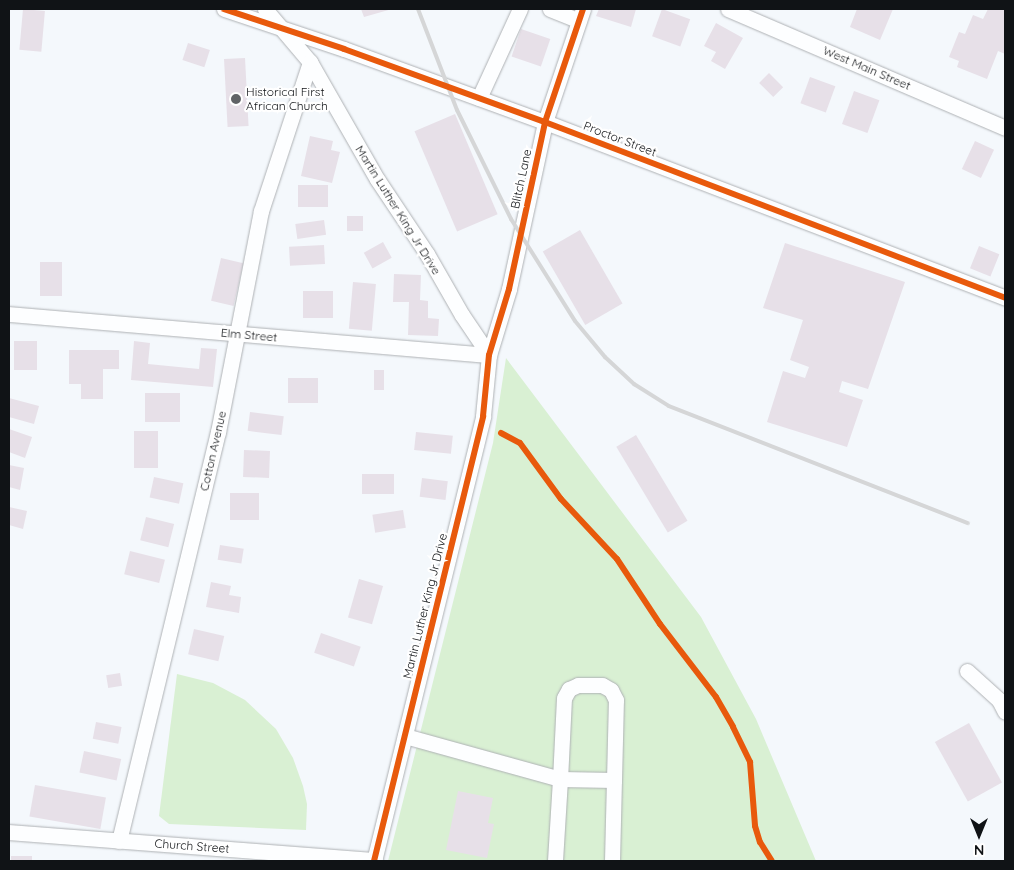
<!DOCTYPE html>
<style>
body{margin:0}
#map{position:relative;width:1014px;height:870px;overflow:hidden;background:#f4f8fc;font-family:Quicksand,sans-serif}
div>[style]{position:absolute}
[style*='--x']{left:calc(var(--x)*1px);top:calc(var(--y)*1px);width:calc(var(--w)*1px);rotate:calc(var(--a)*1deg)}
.green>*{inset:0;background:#d9f0d3}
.building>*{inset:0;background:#e7e0e8;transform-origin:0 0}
.roads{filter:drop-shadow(0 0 1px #aeb1b4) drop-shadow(0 0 1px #aeb1b4)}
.minor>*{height:15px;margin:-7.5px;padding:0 7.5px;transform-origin:7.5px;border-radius:7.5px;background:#fdfeff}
.rail>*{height:4px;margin:-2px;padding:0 2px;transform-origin:2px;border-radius:2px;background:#d5d6d7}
.cycleway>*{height:6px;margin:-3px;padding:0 3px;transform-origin:3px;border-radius:3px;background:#e8590c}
.dots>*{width:14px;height:14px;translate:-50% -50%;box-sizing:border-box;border:2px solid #fff;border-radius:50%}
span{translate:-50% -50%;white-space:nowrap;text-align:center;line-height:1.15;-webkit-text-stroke:4.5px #fff;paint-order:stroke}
.street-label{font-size:12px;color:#101316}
.poi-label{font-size:12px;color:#101316}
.left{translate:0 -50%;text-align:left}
.frame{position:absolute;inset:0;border:10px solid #101316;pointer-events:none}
.north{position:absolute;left:954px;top:810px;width:50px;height:50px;-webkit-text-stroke:4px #fff;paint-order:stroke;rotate:180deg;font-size:14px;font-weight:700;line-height:20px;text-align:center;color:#101316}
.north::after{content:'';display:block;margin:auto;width:18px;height:22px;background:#101316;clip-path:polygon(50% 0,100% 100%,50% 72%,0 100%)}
</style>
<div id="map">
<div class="green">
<i style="clip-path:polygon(506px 358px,701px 617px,756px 719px,816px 861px,388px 861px,493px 443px)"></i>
<i style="clip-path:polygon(177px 674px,213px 683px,245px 700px,276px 729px,293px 758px,303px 786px,307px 804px,306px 830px,169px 824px,159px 816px)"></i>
</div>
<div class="building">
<i style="left:23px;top:9px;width:22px;height:41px;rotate:5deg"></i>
<i style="clip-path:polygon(361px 9px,392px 9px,364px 17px)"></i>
<i style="clip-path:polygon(599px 9px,636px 9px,631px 27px,596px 16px)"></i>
<i style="left:662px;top:9px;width:30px;height:29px;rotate:20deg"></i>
<i style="clip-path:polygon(857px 9px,893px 9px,880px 40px,850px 27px)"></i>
<i style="clip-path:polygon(988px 9px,1005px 9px,1005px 54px,998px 51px,987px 79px,957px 67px,959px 61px,949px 57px,959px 32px,965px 34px,973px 15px,983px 19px)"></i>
<i style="clip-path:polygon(716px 23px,743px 38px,725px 69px,711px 61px,716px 52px,704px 46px)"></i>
<i style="left:521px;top:29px;width:31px;height:29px;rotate:19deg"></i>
<i style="left:188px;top:43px;width:23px;height:18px;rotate:18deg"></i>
<i style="left:245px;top:58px;width:68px;height:21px;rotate:87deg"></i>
<i style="left:769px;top:73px;width:20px;height:14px;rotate:45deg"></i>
<i style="left:810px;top:77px;width:27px;height:28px;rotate:20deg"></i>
<i style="left:854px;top:91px;width:27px;height:35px;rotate:20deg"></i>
<i style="left:455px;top:114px;width:109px;height:44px;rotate:67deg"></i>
<i style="clip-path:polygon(310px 136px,333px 141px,331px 150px,340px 152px,332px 183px,301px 176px)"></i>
<i style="left:975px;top:141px;width:21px;height:31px;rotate:25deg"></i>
<i style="left:298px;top:185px;width:30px;height:22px"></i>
<i style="left:347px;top:216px;width:16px;height:15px"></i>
<i style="left:324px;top:220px;width:15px;height:29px;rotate:82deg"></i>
<i style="left:580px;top:230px;width:85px;height:43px;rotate:60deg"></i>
<i style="left:383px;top:242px;width:18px;height:22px;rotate:61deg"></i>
<i style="clip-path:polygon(785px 243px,905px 282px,868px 389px,842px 381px,839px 392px,863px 400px,847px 447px,767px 422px,783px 371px,805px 378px,809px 367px,790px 360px,803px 320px,763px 308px)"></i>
<i style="left:324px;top:245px;width:19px;height:35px;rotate:87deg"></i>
<i style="left:979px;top:246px;width:22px;height:24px;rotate:22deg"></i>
<i style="left:221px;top:258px;width:23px;height:44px;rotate:13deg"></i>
<i style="left:40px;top:262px;width:22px;height:34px"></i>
<i style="clip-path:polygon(394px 274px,421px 275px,420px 300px,428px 301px,428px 318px,439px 319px,438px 336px,408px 335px,409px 302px,393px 302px)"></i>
<i style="left:353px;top:282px;width:23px;height:47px;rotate:5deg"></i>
<i style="left:303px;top:291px;width:30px;height:27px"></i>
<i style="left:14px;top:341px;width:23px;height:29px"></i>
<i style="clip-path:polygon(134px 341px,150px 343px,148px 364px,199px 369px,201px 348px,217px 349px,213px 387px,131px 380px)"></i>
<i style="clip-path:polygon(69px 350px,119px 350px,119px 369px,103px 369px,103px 399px,81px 399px,81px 384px,69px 384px)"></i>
<i style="left:374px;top:370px;width:10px;height:20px"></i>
<i style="left:288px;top:378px;width:30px;height:25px"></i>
<i style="left:145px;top:393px;width:35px;height:29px"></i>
<i style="clip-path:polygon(9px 398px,39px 406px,34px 424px,9px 417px)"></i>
<i style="left:250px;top:412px;width:34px;height:19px;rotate:7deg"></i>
<i style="clip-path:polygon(9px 429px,32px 437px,25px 458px,9px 452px)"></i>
<i style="left:134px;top:431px;width:24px;height:37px"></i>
<i style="left:416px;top:432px;width:37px;height:18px;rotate:6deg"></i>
<i style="left:636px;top:435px;width:100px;height:23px;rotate:59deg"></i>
<i style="left:244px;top:450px;width:26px;height:27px;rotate:2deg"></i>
<i style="clip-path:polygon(9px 465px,24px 468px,20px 490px,9px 487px)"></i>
<i style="left:362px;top:474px;width:32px;height:20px"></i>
<i style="left:154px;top:477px;width:30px;height:21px;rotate:12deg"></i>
<i style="left:422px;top:478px;width:26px;height:19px;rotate:7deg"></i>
<i style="left:230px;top:493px;width:29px;height:27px"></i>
<i style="clip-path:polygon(9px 507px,27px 511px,23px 529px,9px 525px)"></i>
<i style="left:403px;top:510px;width:18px;height:31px;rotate:81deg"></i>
<i style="left:146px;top:517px;width:29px;height:24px;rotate:14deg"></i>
<i style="left:220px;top:545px;width:24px;height:15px;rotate:9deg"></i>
<i style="left:130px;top:551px;width:36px;height:24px;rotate:14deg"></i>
<i style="left:359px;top:579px;width:25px;height:40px;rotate:16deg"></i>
<i style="clip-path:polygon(211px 582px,231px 586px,229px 595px,241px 597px,239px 613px,206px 607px)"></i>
<i style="left:194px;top:629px;width:31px;height:26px;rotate:13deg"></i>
<i style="left:321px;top:633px;width:42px;height:21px;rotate:19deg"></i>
<i style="left:120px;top:673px;width:13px;height:14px;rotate:81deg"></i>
<i style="left:96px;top:722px;width:26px;height:17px;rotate:11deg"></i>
<i style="left:969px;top:723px;width:68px;height:39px;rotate:61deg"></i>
<i style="left:84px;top:751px;width:38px;height:22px;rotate:12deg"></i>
<i style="left:35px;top:785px;width:72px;height:32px;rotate:10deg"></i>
<i style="clip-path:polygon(458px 791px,493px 798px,488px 823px,494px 824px,487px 858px,446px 850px)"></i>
<i style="left:11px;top:856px;width:21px;height:5px"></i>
</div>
<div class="roads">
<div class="minor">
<i style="--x:224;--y:9;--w:126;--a:18.4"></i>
<i style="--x:344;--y:49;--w:214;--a:20"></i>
<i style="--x:545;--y:122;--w:493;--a:20.9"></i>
<i style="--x:265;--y:9;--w:70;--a:49.7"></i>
<i style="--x:310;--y:62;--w:135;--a:60.2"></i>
<i style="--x:377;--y:179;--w:90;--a:56.3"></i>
<i style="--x:427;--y:254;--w:70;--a:60.2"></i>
<i style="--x:462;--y:315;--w:48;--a:56"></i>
<i style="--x:550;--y:9;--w:31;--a:22"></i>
<i style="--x:728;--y:9;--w:301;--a:23.2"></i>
<i style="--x:479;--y:98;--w:98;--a:-65.3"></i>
<i style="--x:9;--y:314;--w:482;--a:4.9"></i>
<i style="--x:967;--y:671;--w:43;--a:42.2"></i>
<i style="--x:999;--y:700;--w:13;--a:63"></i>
<i style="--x:405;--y:736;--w:161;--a:15.5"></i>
<i style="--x:560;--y:779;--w:82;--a:93.5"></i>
<i style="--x:9;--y:832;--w:367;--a:4.4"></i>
<i style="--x:119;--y:841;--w:421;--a:-76.4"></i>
<i style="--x:218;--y:432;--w:225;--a:-79"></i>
<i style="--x:261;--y:211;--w:157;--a:-71.8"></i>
<i style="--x:374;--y:861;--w:458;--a:-76.2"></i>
<i style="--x:483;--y:416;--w:61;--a:-84.4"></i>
<i style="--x:489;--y:355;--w:69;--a:-73.1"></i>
<i style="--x:509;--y:289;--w:171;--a:-77.8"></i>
<i style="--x:545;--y:122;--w:119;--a:-71.4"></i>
<i style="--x:612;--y:861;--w:81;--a:-88.6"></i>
<i style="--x:614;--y:780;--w:80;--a:-88.6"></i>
<i style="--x:616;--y:700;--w:11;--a:-117"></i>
<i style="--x:611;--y:690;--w:10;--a:-151"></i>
<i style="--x:602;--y:685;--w:24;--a:180"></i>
<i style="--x:578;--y:685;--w:10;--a:156"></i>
<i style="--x:569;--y:689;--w:10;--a:119"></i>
<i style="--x:564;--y:698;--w:81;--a:92.8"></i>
<i style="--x:560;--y:779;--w:54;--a:1.1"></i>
</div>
</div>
<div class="rail">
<i style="--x:418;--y:9;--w:108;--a:68.9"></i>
<i style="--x:457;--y:110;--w:122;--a:63.6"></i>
<i style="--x:511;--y:219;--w:120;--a:57.9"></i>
<i style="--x:575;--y:321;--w:47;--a:50.2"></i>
<i style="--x:605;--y:357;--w:40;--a:43"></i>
<i style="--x:634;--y:384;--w:41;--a:32.2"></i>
<i style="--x:669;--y:406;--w:321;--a:21.4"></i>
</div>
<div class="cycleway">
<i style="--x:224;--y:9;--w:126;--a:18.4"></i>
<i style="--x:344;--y:49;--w:214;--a:20"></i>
<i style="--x:545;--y:122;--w:493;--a:20.9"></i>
<i style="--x:501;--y:433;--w:21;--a:28"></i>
<i style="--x:520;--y:443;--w:69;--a:53.8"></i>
<i style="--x:561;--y:499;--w:82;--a:47"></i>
<i style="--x:617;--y:559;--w:78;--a:56.5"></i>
<i style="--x:660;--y:624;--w:92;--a:52.5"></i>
<i style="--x:716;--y:697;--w:34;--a:60"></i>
<i style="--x:733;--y:727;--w:39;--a:64"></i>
<i style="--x:750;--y:762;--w:64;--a:85.5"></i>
<i style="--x:755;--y:826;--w:17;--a:73"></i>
<i style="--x:760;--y:842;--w:22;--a:58"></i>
<i style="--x:374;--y:861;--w:458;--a:-76.2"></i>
<i style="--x:483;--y:416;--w:61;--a:-84.4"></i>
<i style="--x:489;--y:355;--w:69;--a:-73.1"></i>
<i style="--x:509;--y:289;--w:171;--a:-77.8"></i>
<i style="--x:545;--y:122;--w:119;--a:-71.4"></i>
</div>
<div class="dots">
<i style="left:236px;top:99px;background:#606366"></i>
</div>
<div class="street-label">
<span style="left:867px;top:68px;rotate:23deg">West Main Street</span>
<span style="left:620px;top:139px;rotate:21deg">Proctor Street</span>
<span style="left:521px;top:179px;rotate:-78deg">Blitch Lane</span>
<span style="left:398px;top:210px;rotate:58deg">Martin Luther King Jr Drive</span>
<span style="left:249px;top:335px;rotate:5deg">Elm Street</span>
<span style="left:213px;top:451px;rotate:-77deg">Cotton Avenue</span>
<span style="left:425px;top:606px;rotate:-76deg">Martin Luther King Jr Drive</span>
<span style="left:192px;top:846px;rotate:4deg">Church Street</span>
</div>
<div class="poi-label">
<span class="left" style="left:246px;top:99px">Historical First<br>African Church</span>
</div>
<div class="frame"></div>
<div class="north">N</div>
</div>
